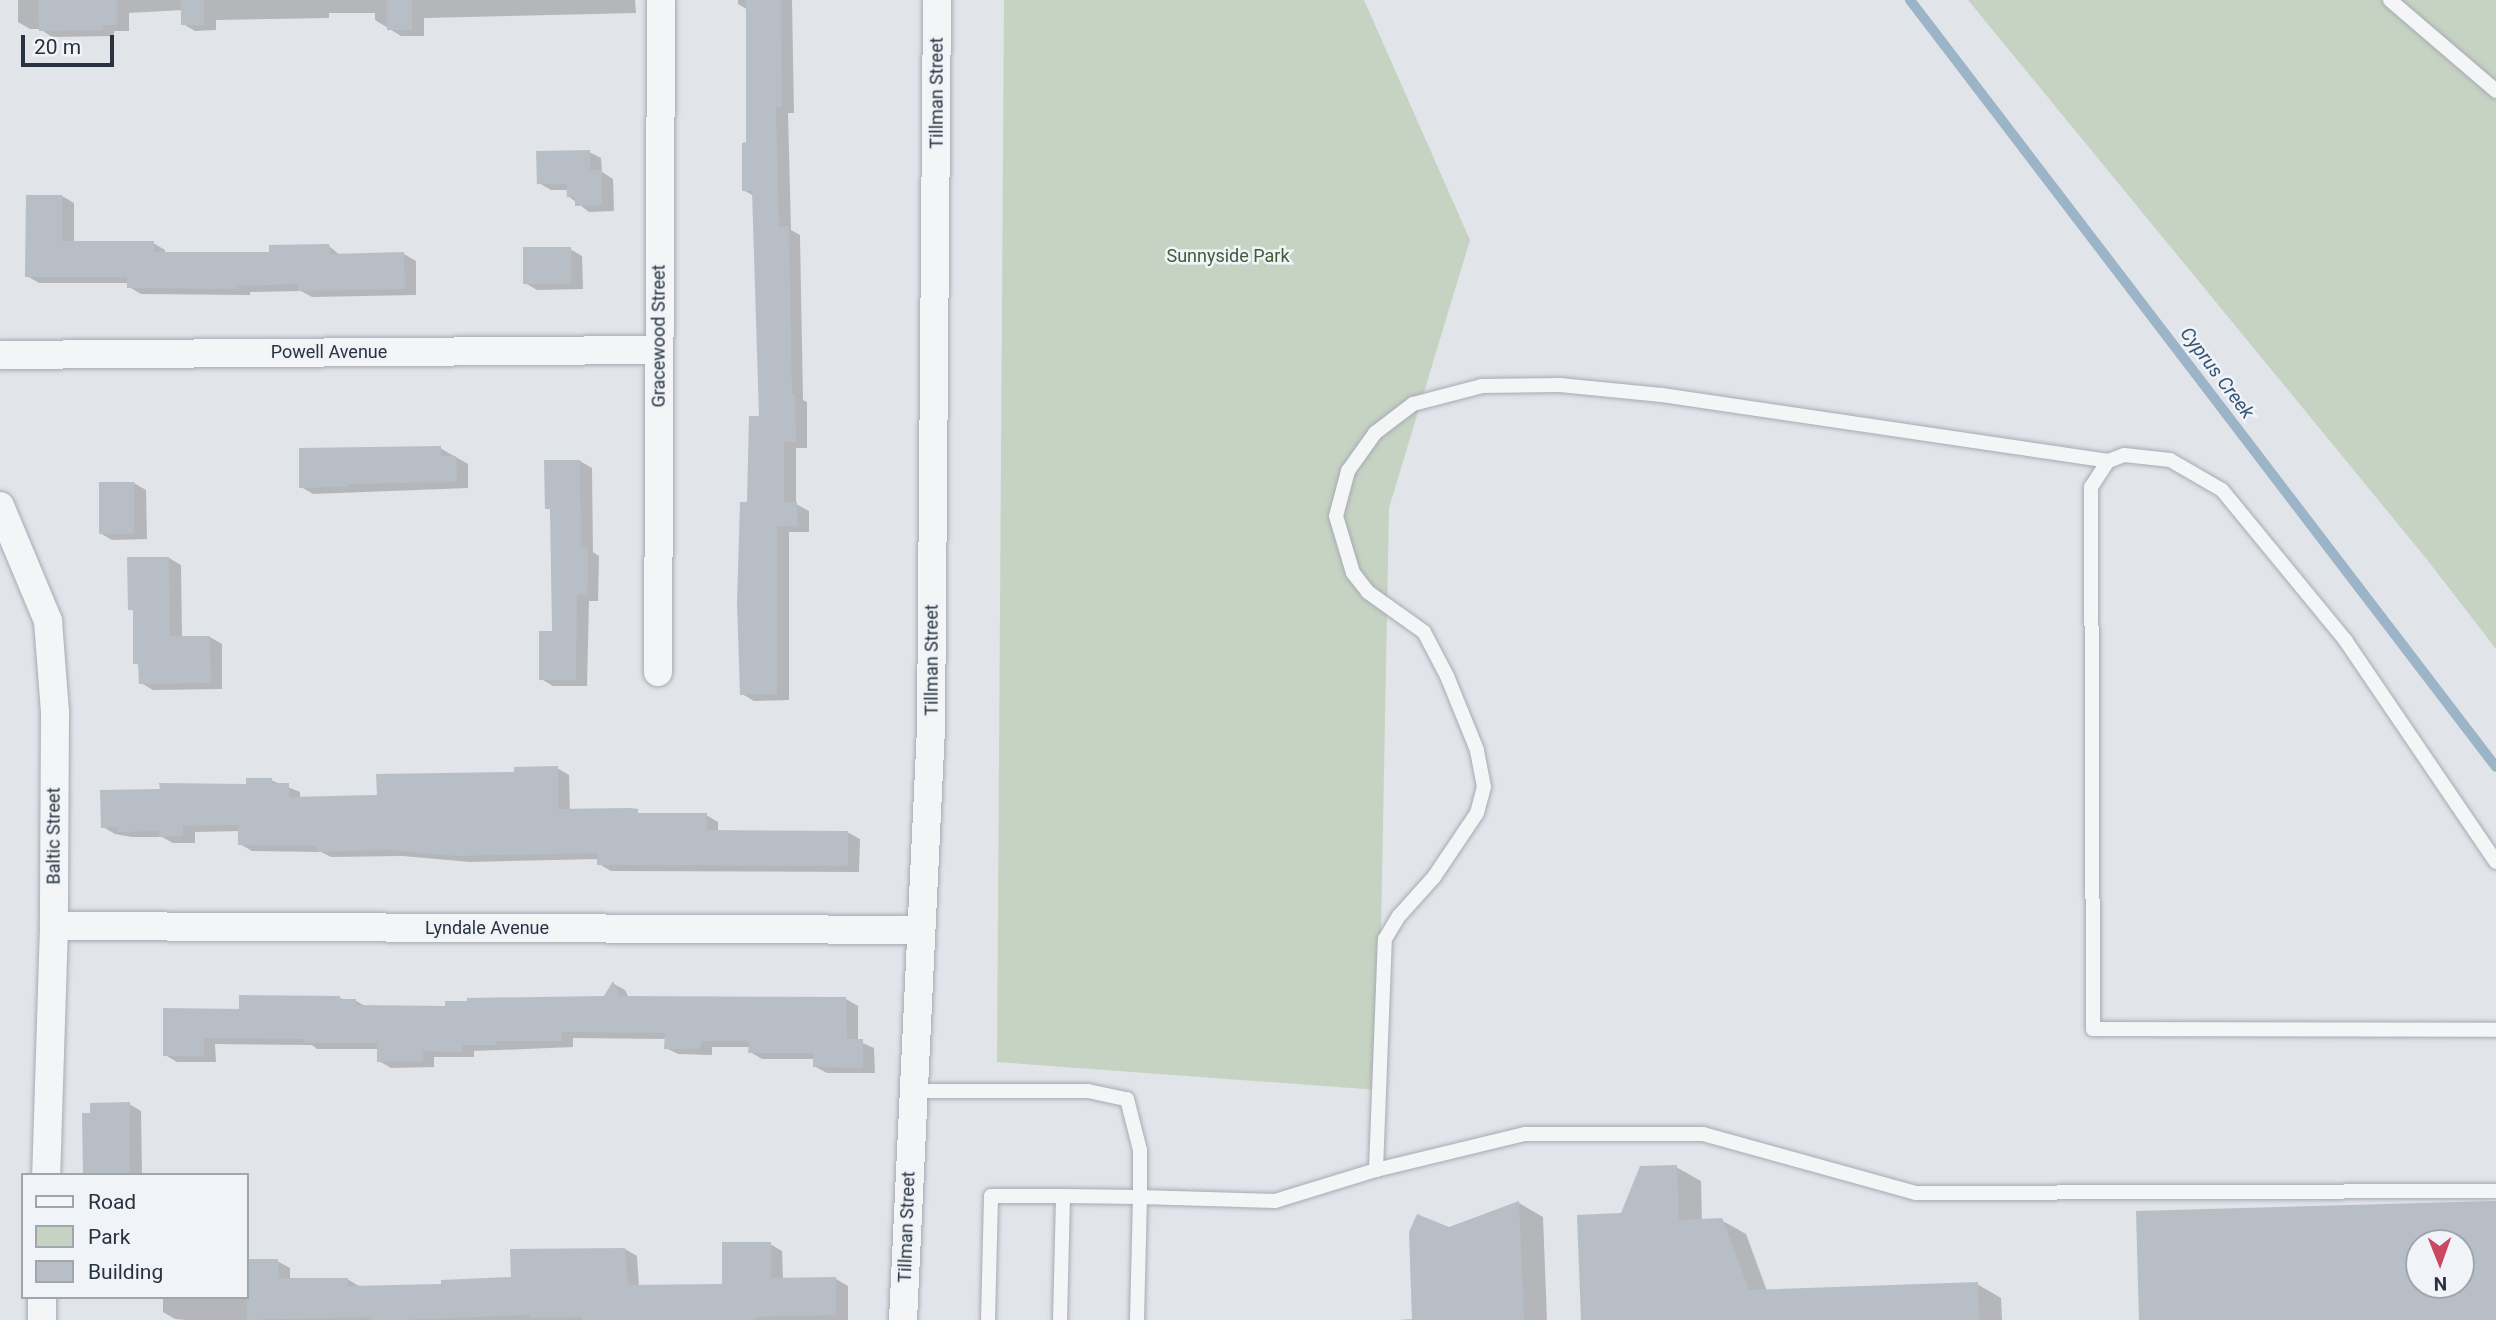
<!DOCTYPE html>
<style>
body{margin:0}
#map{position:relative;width:2496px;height:1320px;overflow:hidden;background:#e1e4e9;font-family:Roboto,sans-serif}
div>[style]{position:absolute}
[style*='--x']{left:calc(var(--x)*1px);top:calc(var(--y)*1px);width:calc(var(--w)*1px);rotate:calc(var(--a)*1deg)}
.green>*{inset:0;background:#c7d3c2}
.shadow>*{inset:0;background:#0003}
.stream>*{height:10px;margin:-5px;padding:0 5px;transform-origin:5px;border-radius:5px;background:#9cb4c8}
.building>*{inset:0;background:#b8bec6;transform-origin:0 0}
.roads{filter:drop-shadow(0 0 2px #a6abb3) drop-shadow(0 0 2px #a6abb3)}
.lane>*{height:14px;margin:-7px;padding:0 7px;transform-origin:7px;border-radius:7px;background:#f3f5f7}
.street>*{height:28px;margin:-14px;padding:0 14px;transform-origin:14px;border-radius:14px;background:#f3f5f7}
span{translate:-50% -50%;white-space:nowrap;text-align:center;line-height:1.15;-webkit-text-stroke:5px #f0f3f7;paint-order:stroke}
.street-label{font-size:18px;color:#293340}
.park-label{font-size:18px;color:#405c37}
.water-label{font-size:19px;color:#345373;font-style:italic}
.legend{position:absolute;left:21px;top:1173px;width:228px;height:126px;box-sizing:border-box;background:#f0f3f7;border:2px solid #a0a6ae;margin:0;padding:9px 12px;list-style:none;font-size:21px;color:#293340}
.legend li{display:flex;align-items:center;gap:14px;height:35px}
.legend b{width:35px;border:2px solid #a0a6ae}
.north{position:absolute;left:2405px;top:1229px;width:70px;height:70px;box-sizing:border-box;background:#f0f3f7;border:2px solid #a0a6ae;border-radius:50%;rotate:179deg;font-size:19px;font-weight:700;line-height:28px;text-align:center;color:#293340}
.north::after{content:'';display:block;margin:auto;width:24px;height:32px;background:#cb4862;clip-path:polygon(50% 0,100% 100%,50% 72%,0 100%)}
.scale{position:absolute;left:21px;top:35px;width:93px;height:32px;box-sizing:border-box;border:4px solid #293340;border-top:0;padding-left:9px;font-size:21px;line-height:24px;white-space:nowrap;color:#293340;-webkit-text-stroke:5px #f0f3f7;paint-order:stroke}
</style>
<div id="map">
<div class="green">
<i style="clip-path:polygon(1004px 0,1364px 0,1470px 240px,1389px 508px,1378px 1090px,997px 1062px)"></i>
<i style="clip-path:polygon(1968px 0,2496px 0,2496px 649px,2425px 557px)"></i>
</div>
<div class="shadow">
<i style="clip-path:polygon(18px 0,635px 0,636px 13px,424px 18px,424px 36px,401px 36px,375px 20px,375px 13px,329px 13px,329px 18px,216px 20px,216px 30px,195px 31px,183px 24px,183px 10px,129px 13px,129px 31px,114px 31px,114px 36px,52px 37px,40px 29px,30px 29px,18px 22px)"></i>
<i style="clip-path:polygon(738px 0,792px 0,794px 113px,788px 113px,791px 230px,800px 235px,803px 400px,807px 402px,807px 448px,796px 448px,796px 504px,809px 511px,809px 532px,789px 532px,789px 700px,754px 701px,742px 694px,749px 504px,761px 418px,754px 196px,743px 190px,748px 144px,748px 10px,738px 4px)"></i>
<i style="clip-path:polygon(589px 152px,601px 158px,602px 172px,613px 179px,614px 211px,589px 212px,568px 196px,568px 190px,551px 190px,539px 183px)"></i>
<i style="clip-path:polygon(62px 196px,74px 203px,74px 243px,153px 243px,165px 250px,165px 254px,271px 253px,329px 246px,341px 256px,404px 254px,416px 261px,416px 295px,312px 297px,301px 291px,250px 292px,250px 295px,141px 294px,129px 287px,129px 283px,39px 283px,27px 276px)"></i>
<i style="clip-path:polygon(570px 249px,582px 256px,583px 289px,537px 290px,525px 283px)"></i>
<i style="clip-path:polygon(440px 448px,468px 464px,468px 488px,313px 494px,301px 487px)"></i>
<i style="clip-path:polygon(580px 461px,592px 468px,593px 552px,599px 556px,598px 601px,589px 601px,587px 686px,553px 686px,541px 679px,554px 633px,552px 511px,547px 508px)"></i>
<i style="clip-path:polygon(134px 483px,146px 490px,147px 539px,112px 540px,100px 533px)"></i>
<i style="clip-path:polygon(169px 558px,181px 565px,182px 638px,210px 637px,222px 644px,222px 689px,153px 690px,141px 683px,140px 666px,135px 663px,134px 611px,130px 609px)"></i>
<i style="clip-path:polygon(557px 768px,569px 775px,570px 811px,706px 815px,718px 822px,718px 832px,847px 832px,860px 839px,859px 872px,611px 871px,599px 864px,599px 859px,470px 862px,402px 856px,331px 857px,321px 852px,252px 851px,240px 844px,240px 831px,195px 832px,195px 843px,173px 843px,162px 837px,132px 837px,115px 834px,103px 827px,271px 780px,300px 792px,300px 798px,378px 797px)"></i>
<i style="clip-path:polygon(614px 984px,625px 990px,629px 998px,846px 999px,858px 1006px,858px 1041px,874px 1048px,875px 1073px,827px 1073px,814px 1066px,814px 1059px,762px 1059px,750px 1052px,750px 1047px,712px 1047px,712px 1055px,678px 1054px,666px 1048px,666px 1039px,573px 1038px,573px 1047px,474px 1051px,474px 1057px,434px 1057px,434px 1067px,391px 1068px,379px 1061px,379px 1049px,317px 1049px,312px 1045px,215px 1044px,216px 1062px,177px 1062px,165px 1055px,241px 1011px,339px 998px,356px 1001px,367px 1007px,446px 1008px,605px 998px)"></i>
<i style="clip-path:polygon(129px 1104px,141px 1111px,142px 1175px,85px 1175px)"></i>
<i style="clip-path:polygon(1676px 1167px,1701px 1181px,1702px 1221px,1721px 1220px,1746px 1234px,1767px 1291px,1977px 1284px,2001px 1298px,2002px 1320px,1582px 1320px,1622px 1215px)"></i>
<i style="clip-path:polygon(1519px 1203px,1543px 1217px,1547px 1320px,1398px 1320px,1414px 1319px,1449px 1229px)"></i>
<i style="clip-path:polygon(770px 1244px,782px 1251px,783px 1279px,836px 1279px,848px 1286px,848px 1320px,186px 1320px,175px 1319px,163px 1312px,163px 1297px,247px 1297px,247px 1261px,277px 1261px,290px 1268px,290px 1280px,347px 1279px,359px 1286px,443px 1286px,513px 1279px,625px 1249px,637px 1256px,639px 1287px,724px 1285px)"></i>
</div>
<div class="stream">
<i style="--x:1910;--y:0;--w:965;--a:52.62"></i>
</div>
<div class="building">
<i style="clip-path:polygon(38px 0,117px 0,117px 25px,103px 25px,103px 30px,39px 31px)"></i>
<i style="left:181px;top:0;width:23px;height:25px"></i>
<i style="left:387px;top:0;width:25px;height:30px"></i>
<i style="clip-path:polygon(746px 0,781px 0,782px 107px,776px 107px,779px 227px,789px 226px,792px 394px,795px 394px,796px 442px,784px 442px,784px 502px,797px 502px,798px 526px,777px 526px,777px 694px,740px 695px,737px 603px,740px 502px,747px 502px,749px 416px,759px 416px,752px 191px,742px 191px,742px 143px,746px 142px)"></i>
<i style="clip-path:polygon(590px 150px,590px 170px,602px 170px,602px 205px,575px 206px,575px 197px,567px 197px,566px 184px,537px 184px,536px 151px)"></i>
<i style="clip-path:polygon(26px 195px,62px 195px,62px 241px,154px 241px,154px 252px,269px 252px,269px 245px,329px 244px,330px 254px,404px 252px,405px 289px,298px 291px,298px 284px,238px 286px,238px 289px,127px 288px,127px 277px,25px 277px)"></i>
<i style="left:523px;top:247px;width:48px;height:37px"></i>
<i style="clip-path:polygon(441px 446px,441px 456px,456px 456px,457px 482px,347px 484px,347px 487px,299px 488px,299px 448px)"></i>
<i style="clip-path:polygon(544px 460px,580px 460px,581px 547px,588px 547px,588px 574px,587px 595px,577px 595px,576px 680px,539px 680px,539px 631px,552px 631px,550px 509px,545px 509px)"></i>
<i style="left:99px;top:482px;width:35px;height:52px"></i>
<i style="clip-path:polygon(127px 557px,169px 557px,170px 636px,210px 636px,211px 683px,139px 684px,138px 664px,133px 664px,133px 610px,128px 610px)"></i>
<i style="clip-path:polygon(558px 766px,558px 809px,630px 808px,638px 809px,638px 813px,707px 813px,707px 830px,848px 831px,848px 866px,597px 865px,597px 853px,457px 856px,388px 850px,317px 852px,317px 846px,238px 845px,238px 825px,183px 826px,183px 836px,159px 837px,159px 831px,118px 832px,118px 827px,101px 828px,100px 790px,160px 789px,159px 783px,246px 784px,246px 778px,272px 778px,272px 783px,289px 783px,289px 797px,377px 795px,376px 774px,514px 772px,514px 767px)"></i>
<i style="clip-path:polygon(613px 981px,620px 996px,846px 997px,847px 1039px,863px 1039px,863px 1068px,813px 1067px,813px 1053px,748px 1053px,749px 1041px,701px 1041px,700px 1049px,664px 1049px,665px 1033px,562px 1032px,562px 1041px,496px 1041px,496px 1045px,463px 1045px,462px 1052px,423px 1051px,423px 1061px,377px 1062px,377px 1043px,304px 1043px,304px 1039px,204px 1038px,204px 1056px,163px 1056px,163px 1008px,239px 1009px,239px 995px,340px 996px,340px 999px,356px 999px,356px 1005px,445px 1006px,445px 1001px,467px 1001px,467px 998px,604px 996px)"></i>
<i style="clip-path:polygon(130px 1102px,130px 1175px,83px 1175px,82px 1113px,90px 1113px,90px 1103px)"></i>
<i style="clip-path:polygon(1677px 1165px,1679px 1220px,1722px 1218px,1749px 1290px,1978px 1282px,1979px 1320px,1581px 1320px,1577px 1215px,1621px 1213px,1640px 1166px)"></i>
<i style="clip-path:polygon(1519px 1201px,1524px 1320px,1412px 1320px,1409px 1232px,1417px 1214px,1449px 1227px)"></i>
<i style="clip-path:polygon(evenodd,2496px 1201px,2496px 1320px,2139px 1320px,2136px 1211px,2496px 1201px,2419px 1243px,2461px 1243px,2461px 1285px,2419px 1285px,2419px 1243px)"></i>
<i style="clip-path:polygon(722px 1242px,771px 1242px,771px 1278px,836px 1277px,836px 1315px,755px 1317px,755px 1320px,582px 1320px,582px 1317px,530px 1318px,530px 1315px,400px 1320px,372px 1320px,372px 1317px,247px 1320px,247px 1259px,278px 1259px,279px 1278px,348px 1278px,348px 1286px,441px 1284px,441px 1280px,511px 1277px,510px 1249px,625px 1248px,628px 1285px,722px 1284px)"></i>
</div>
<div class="roads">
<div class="lane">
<i style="--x:2390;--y:0;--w:140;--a:40.6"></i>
<i style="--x:2496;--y:862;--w:267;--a:-124.2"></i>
<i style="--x:2346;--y:641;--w:195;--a:-129.4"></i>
<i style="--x:2222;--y:490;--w:60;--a:-150"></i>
<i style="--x:2170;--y:460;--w:46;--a:-173.8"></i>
<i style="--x:2124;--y:455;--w:17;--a:159"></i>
<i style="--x:2108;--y:461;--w:31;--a:123"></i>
<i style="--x:2091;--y:487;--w:542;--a:89.79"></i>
<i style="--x:2093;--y:1029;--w:403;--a:0.1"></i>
<i style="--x:912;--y:1091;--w:176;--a:0"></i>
<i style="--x:1088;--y:1091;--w:40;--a:12"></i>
<i style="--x:1127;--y:1099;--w:53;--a:75.7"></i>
<i style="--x:1140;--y:1150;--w:47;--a:90"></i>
<i style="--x:1140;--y:1197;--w:135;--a:1.7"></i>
<i style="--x:1275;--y:1201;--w:106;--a:-17.1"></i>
<i style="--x:1376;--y:1170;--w:153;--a:-13.6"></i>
<i style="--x:1525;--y:1134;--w:178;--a:0"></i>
<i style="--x:1703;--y:1134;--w:221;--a:15.5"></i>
<i style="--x:1916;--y:1193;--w:580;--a:-0.2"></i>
<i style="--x:1376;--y:1170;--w:231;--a:-87.8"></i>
<i style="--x:1385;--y:939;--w:27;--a:-59"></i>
<i style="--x:1399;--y:916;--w:52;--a:-48.1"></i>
<i style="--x:1434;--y:877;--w:77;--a:-56.1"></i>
<i style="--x:1477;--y:813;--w:27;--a:-75"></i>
<i style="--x:1484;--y:787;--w:38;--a:-101"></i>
<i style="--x:1477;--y:750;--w:80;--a:-112.1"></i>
<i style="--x:1447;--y:676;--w:50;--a:-117.6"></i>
<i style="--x:1424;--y:632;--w:69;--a:-144.5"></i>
<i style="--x:1368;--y:592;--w:24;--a:-128"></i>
<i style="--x:1353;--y:573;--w:59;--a:-106.6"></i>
<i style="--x:1336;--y:516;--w:47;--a:-75.1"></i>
<i style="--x:1348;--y:471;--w:47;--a:-54.6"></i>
<i style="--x:1375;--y:433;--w:48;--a:-37.3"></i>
<i style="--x:1413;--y:404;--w:71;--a:-14.6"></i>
<i style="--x:1482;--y:386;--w:78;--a:-0.7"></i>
<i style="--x:1560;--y:385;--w:102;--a:5.6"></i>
<i style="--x:1662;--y:395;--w:451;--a:8.4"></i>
<i style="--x:988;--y:1320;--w:124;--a:-88.6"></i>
<i style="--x:991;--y:1196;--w:72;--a:0"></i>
<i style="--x:1063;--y:1196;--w:77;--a:0.7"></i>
<i style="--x:1140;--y:1197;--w:123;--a:91.4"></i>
<i style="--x:1060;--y:1320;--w:124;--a:-88.6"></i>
</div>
<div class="street">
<i style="--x:0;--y:355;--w:658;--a:-0.44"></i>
<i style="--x:0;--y:506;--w:125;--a:67.3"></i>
<i style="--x:48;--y:621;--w:92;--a:85.6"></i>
<i style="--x:55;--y:713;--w:213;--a:90.3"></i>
<i style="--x:54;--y:926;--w:249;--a:91.8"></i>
<i style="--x:658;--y:672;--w:672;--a:-89.74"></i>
<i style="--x:54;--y:926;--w:867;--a:0.26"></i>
<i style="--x:42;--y:1320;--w:23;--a:-90"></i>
<i style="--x:903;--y:1320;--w:593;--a:-87.29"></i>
<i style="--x:931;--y:728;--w:728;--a:-89.53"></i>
</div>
</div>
<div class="street-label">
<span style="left:937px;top:93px;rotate:-90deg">Tillman Street</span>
<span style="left:659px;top:336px;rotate:-90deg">Gracewood Street</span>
<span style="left:329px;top:352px">Powell Avenue</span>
<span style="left:932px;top:660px;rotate:-90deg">Tillman Street</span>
<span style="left:54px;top:836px;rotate:-90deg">Baltic Street</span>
<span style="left:487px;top:928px">Lyndale Avenue</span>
<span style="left:907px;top:1227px;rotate:-88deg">Tillman Street</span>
</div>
<div class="park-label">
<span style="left:1228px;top:256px">Sunnyside Park</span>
</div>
<div class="water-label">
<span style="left:2217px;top:373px;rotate:53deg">Cyprus Creek</span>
</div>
<ul class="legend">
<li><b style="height:9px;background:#f3f5f7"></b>Road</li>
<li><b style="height:19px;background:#c7d3c2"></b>Park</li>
<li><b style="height:19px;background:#b8bec6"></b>Building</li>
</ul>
<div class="north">N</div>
<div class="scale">20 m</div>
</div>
